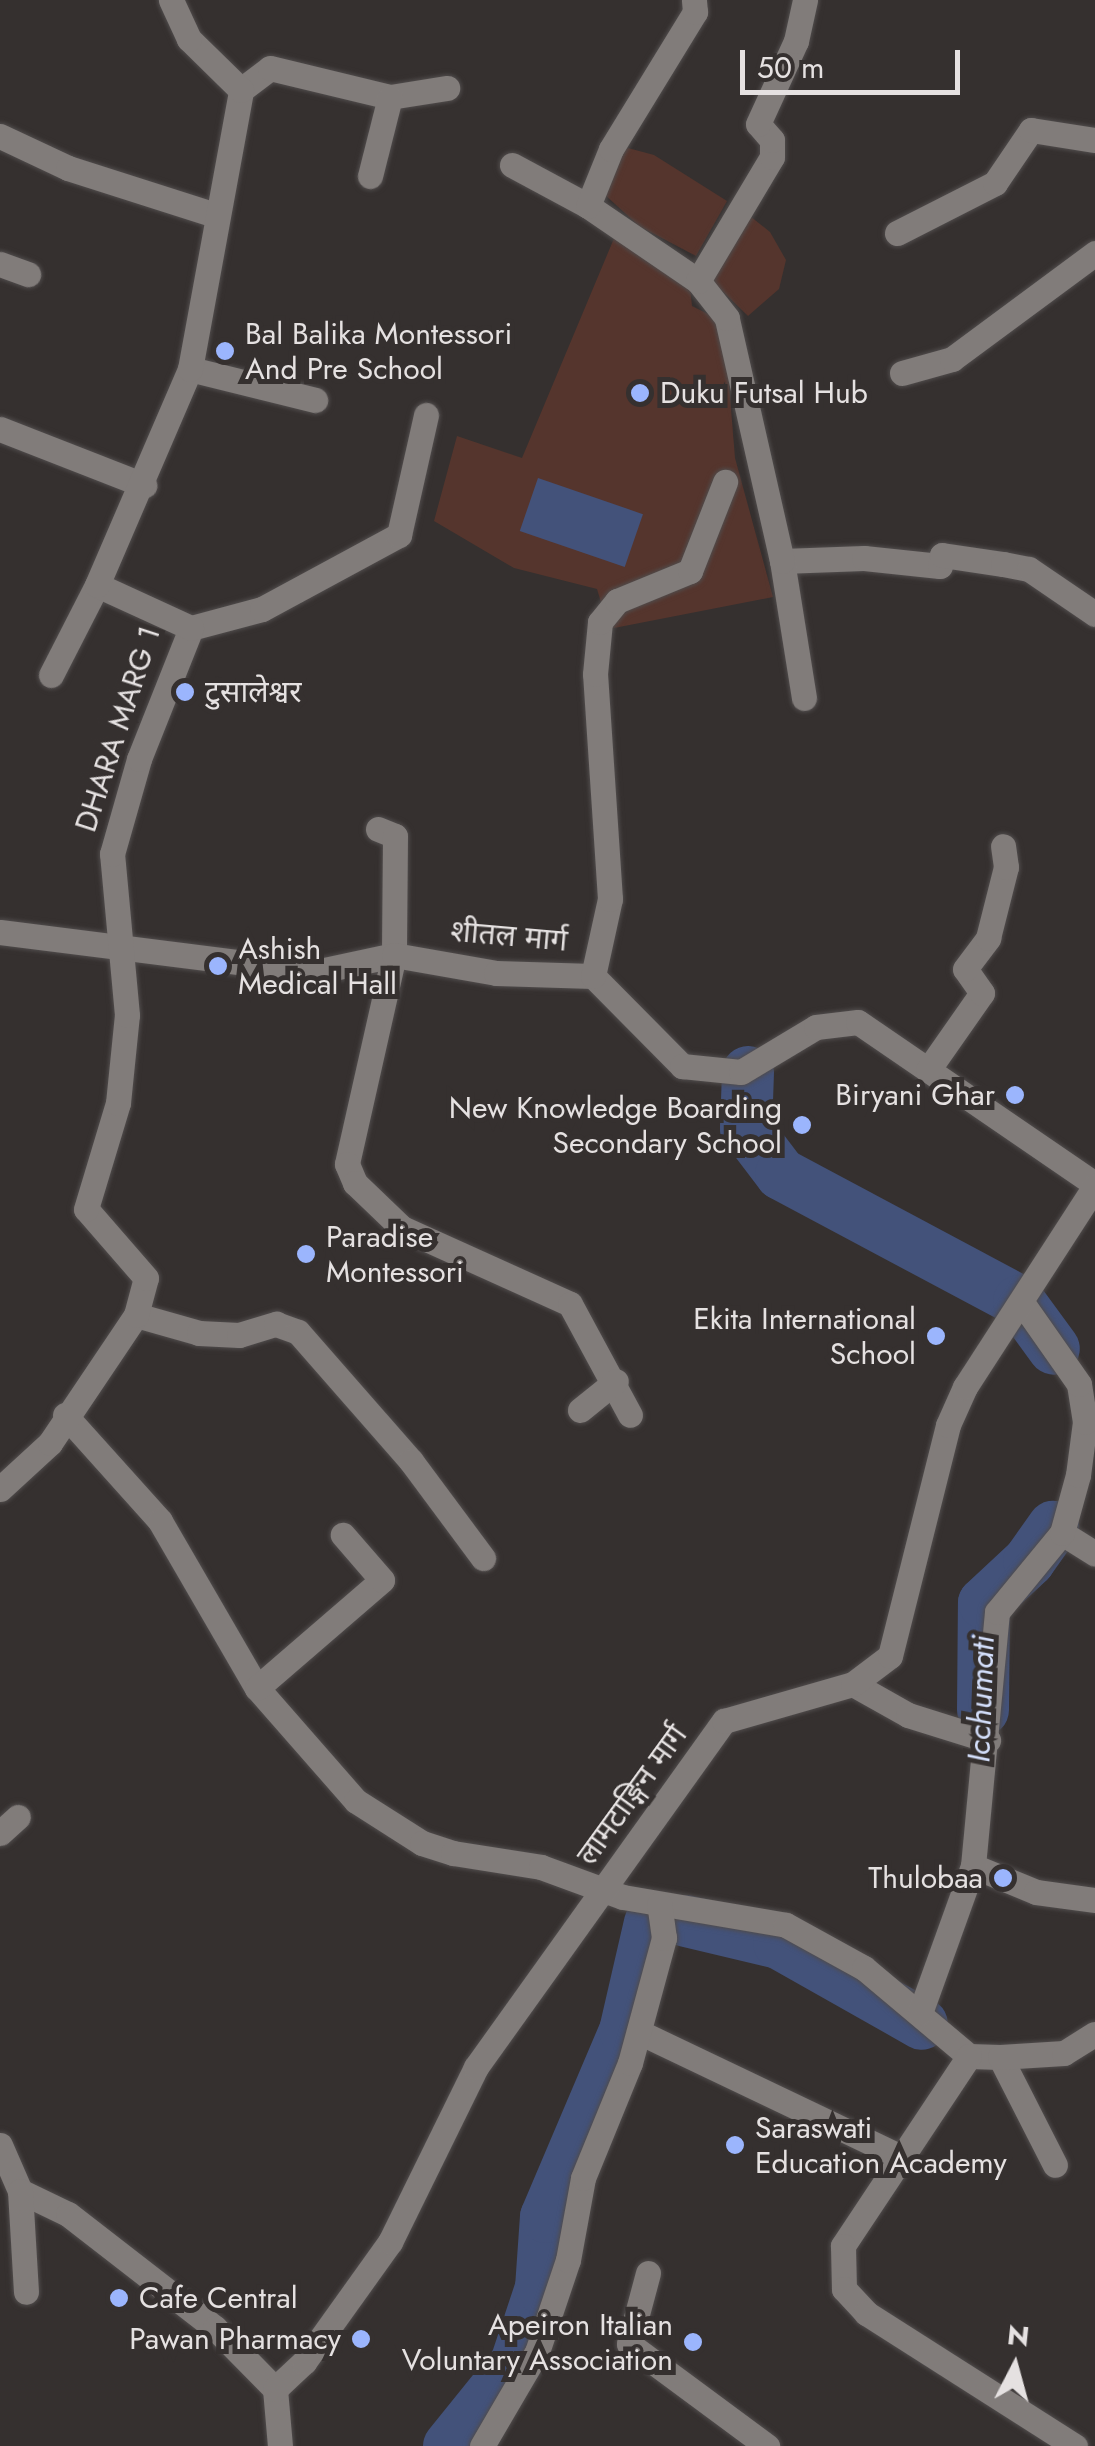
<!DOCTYPE html>
<meta charset="utf-8">
<style>
body{margin:0}
#map{position:relative;width:1095px;height:2446px;overflow:hidden;background:#35302f;font-family:Jost,"Noto Sans Devanagari",sans-serif}
div>[style]{position:absolute}
[style*='--x']{left:calc(var(--x)*1px);top:calc(var(--y)*1px);width:calc(var(--w)*1px);rotate:calc(var(--a)*1deg)}
.green>*{inset:0;background:#55352d}
.water>*{inset:0;background:#43527a;transform-origin:0 0}
.river>*{height:52px;margin:-26px;padding:0 26px;transform-origin:26px;border-radius:26px;background:#43527a}
.roads{filter:drop-shadow(0 0 2px #504c4c) drop-shadow(0 0 2px #504c4c)}
.minor>*{height:25px;margin:-12.5px;padding:0 12.5px;transform-origin:12.5px;border-radius:12.5px;background:#817c7a}
.dots>*{width:28px;height:28px;translate:-50% -50%;box-sizing:border-box;border:5px solid #35302f;border-radius:50%}
span{translate:-50% -50%;white-space:nowrap;text-align:center;line-height:1.15;-webkit-text-stroke:10px #35302f;paint-order:stroke}
.poi-label{font-size:30px;color:#e5e1e1}
.left{translate:0 -50%;text-align:left}
.right{translate:-100% -50%;text-align:right}
.street-label{font-size:30px;color:#e5e1e1}
.water-label{font-size:32px;color:#d5e0fc;font-style:italic}
.north{position:absolute;left:965px;top:2316px;width:100px;height:100px;-webkit-text-stroke:8px #35302f;paint-order:stroke;rotate:6deg;font-size:28px;font-weight:700;line-height:40px;text-align:center;color:#e5e1e1}
.north::after{content:'';display:block;margin:auto;width:35px;height:45px;background:#e5e1e1;clip-path:polygon(50% 0,100% 100%,50% 72%,0 100%)}
.scale{position:absolute;left:740px;top:50px;width:220px;height:45px;box-sizing:border-box;border:5px solid #e5e1e1;border-top:0;padding-left:12px;font-size:30px;line-height:35px;white-space:nowrap;color:#e5e1e1;-webkit-text-stroke:8px #35302f;paint-order:stroke}
</style>
<div id="map">
<div class="green">
<i style="clip-path:polygon(628px 148px,654px 155px,727px 201px,696px 256px,639px 226px,604px 194px,617px 152px)"></i>
<i style="clip-path:polygon(750px 216px,770px 232px,786px 260px,779px 289px,748px 316px,711px 280px)"></i>
<i style="clip-path:polygon(615px 236px,689px 277px,692px 306px,724px 322px,735px 458px,773px 597px,609px 629px,597px 589px,514px 568px,434px 521px,457px 436px,522px 458px)"></i>
</div>
<div class="water">
<i style="left:538px;top:478px;width:111px;height:56px;rotate:19deg"></i>
</div>
<div class="river">
<i style="--x:748;--y:1072;--w:56;--a:92"></i>
<i style="--x:746;--y:1128;--w:58;--a:52.7"></i>
<i style="--x:781;--y:1174;--w:270;--a:28.1"></i>
<i style="--x:1019;--y:1301;--w:59;--a:53.9"></i>
<i style="--x:983;--y:1710;--w:107;--a:-89.5"></i>
<i style="--x:984;--y:1603;--w:62;--a:-43"></i>
<i style="--x:1029;--y:1561;--w:42;--a:-54.8"></i>
<i style="--x:686;--y:1921;--w:96;--a:13.3"></i>
<i style="--x:779;--y:1943;--w:164;--a:29.5"></i>
<i style="--x:449;--y:2446;--w:107;--a:-51.1"></i>
<i style="--x:516;--y:2363;--w:79;--a:-71.6"></i>
<i style="--x:541;--y:2288;--w:71;--a:-86"></i>
<i style="--x:546;--y:2217;--w:202;--a:-67"></i>
<i style="--x:625;--y:2031;--w:111;--a:-77"></i>
</div>
<div class="roads">
<div class="minor">
<i style="--x:241;--y:90;--w:36;--a:-37"></i>
<i style="--x:270;--y:68;--w:123;--a:13.6"></i>
<i style="--x:390;--y:97;--w:58;--a:-9"></i>
<i style="--x:0;--y:136;--w:75;--a:25.2"></i>
<i style="--x:68;--y:168;--w:157;--a:17.7"></i>
<i style="--x:512;--y:165;--w:86;--a:28.3"></i>
<i style="--x:588;--y:206;--w:133;--a:34.3"></i>
<i style="--x:370;--y:176;--w:81;--a:-75.8"></i>
<i style="--x:588;--y:206;--w:61;--a:-68"></i>
<i style="--x:611;--y:149;--w:161;--a:-58.5"></i>
<i style="--x:695;--y:12;--w:12;--a:-95"></i>
<i style="--x:897;--y:233;--w:110;--a:-27"></i>
<i style="--x:995;--y:183;--w:64;--a:-55.8"></i>
<i style="--x:1031;--y:130;--w:65;--a:8.9"></i>
<i style="--x:0;--y:264;--w:30;--a:20"></i>
<i style="--x:190;--y:369;--w:129;--a:13.9"></i>
<i style="--x:902;--y:373;--w:52;--a:-15.6"></i>
<i style="--x:952;--y:359;--w:178;--a:-36.5"></i>
<i style="--x:0;--y:429;--w:155;--a:21.3"></i>
<i style="--x:782;--y:561;--w:82;--a:-2.1"></i>
<i style="--x:864;--y:558;--w:76;--a:6"></i>
<i style="--x:940;--y:566;--w:11;--a:-80"></i>
<i style="--x:942;--y:555;--w:62;--a:8.4"></i>
<i style="--x:1003;--y:564;--w:26;--a:11"></i>
<i style="--x:1029;--y:569;--w:80;--a:34.3"></i>
<i style="--x:191;--y:628;--w:73;--a:-15"></i>
<i style="--x:262;--y:609;--w:156;--a:-28.4"></i>
<i style="--x:399;--y:535;--w:123;--a:-77.3"></i>
<i style="--x:51;--y:675;--w:101;--a:-62.9"></i>
<i style="--x:804;--y:698;--w:139;--a:-99.1"></i>
<i style="--x:782;--y:561;--w:249;--a:-102.8"></i>
<i style="--x:727;--y:318;--w:47;--a:-128.1"></i>
<i style="--x:698;--y:281;--w:144;--a:-59.2"></i>
<i style="--x:772;--y:157;--w:17;--a:-90"></i>
<i style="--x:772;--y:140;--w:21;--a:-131"></i>
<i style="--x:758;--y:124;--w:91;--a:-65.4"></i>
<i style="--x:796;--y:41;--w:42;--a:-77.6"></i>
<i style="--x:378;--y:829;--w:18;--a:22"></i>
<i style="--x:395;--y:836;--w:119;--a:90.5"></i>
<i style="--x:394;--y:955;--w:214;--a:102.7"></i>
<i style="--x:347;--y:1164;--w:21;--a:67"></i>
<i style="--x:355;--y:1183;--w:65;--a:43.8"></i>
<i style="--x:402;--y:1228;--w:184;--a:24.3"></i>
<i style="--x:570;--y:1304;--w:126;--a:61.6"></i>
<i style="--x:0;--y:932;--w:318;--a:7.2"></i>
<i style="--x:315;--y:972;--w:81;--a:-12.1"></i>
<i style="--x:394;--y:955;--w:104;--a:10"></i>
<i style="--x:496;--y:973;--w:97;--a:1.8"></i>
<i style="--x:593;--y:976;--w:127;--a:45.3"></i>
<i style="--x:682;--y:1066;--w:59;--a:5.8"></i>
<i style="--x:741;--y:1072;--w:87;--a:-31"></i>
<i style="--x:816;--y:1027;--w:42;--a:-6.8"></i>
<i style="--x:858;--y:1022;--w:287;--a:34.4"></i>
<i style="--x:593;--y:976;--w:79;--a:-77.6"></i>
<i style="--x:610;--y:899;--w:225;--a:-93.8"></i>
<i style="--x:595;--y:674;--w:52;--a:-84.5"></i>
<i style="--x:600;--y:622;--w:27;--a:-51"></i>
<i style="--x:617;--y:601;--w:79;--a:-22.3"></i>
<i style="--x:690;--y:571;--w:96;--a:-68.5"></i>
<i style="--x:928;--y:1070;--w:94;--a:-55"></i>
<i style="--x:982;--y:993;--w:29;--a:-125"></i>
<i style="--x:965;--y:969;--w:39;--a:-53"></i>
<i style="--x:988;--y:938;--w:73;--a:-75.8"></i>
<i style="--x:1006;--y:867;--w:21;--a:-98"></i>
<i style="--x:136;--y:1315;--w:66;--a:15.9"></i>
<i style="--x:199;--y:1333;--w:40;--a:2.9"></i>
<i style="--x:239;--y:1335;--w:39;--a:-17"></i>
<i style="--x:276;--y:1324;--w:23;--a:20"></i>
<i style="--x:298;--y:1332;--w:171;--a:48.8"></i>
<i style="--x:411;--y:1461;--w:121;--a:53.4"></i>
<i style="--x:580;--y:1410;--w:46;--a:-38.9"></i>
<i style="--x:65;--y:1415;--w:142;--a:48.1"></i>
<i style="--x:160;--y:1521;--w:193;--a:59.9"></i>
<i style="--x:257;--y:1688;--w:150;--a:48.8"></i>
<i style="--x:356;--y:1801;--w:78;--a:32.5"></i>
<i style="--x:422;--y:1843;--w:33;--a:18"></i>
<i style="--x:453;--y:1853;--w:89;--a:9"></i>
<i style="--x:541;--y:1867;--w:87;--a:20.1"></i>
<i style="--x:623;--y:1897;--w:165;--a:9.7"></i>
<i style="--x:786;--y:1925;--w:89;--a:28.9"></i>
<i style="--x:864;--y:1968;--w:137;--a:40"></i>
<i style="--x:969;--y:2056;--w:31;--a:2"></i>
<i style="--x:1000;--y:2057;--w:121;--a:63"></i>
<i style="--x:0;--y:1489;--w:68;--a:-42.6"></i>
<i style="--x:50;--y:1443;--w:154;--a:-56.1"></i>
<i style="--x:136;--y:1315;--w:38;--a:-75"></i>
<i style="--x:146;--y:1278;--w:91;--a:-131"></i>
<i style="--x:86;--y:1209;--w:111;--a:-73.2"></i>
<i style="--x:118;--y:1103;--w:88;--a:-84.2"></i>
<i style="--x:127;--y:1015;--w:162;--a:-95.3"></i>
<i style="--x:112;--y:854;--w:99;--a:-74.1"></i>
<i style="--x:139;--y:759;--w:141;--a:-68.3"></i>
<i style="--x:191;--y:628;--w:103;--a:-155.4"></i>
<i style="--x:97;--y:585;--w:235;--a:-66.7"></i>
<i style="--x:190;--y:369;--w:284;--a:-79.6"></i>
<i style="--x:241;--y:90;--w:73;--a:-135.6"></i>
<i style="--x:189;--y:39;--w:43;--a:-114.8"></i>
<i style="--x:1062;--y:1533;--w:39;--a:32"></i>
<i style="--x:853;--y:1684;--w:63;--a:29.4"></i>
<i style="--x:908;--y:1715;--w:84;--a:17.4"></i>
<i style="--x:257;--y:1688;--w:165;--a:-40.8"></i>
<i style="--x:382;--y:1580;--w:60;--a:-130.9"></i>
<i style="--x:0;--y:1833;--w:24;--a:-42"></i>
<i style="--x:973;--y:1866;--w:68;--a:22.4"></i>
<i style="--x:1036;--y:1892;--w:60;--a:7.7"></i>
<i style="--x:920;--y:2013;--w:156;--a:-70.2"></i>
<i style="--x:973;--y:1866;--w:255;--a:-84.6"></i>
<i style="--x:997;--y:1612;--w:102;--a:-50.6"></i>
<i style="--x:1062;--y:1533;--w:60;--a:-74.6"></i>
<i style="--x:1078;--y:1475;--w:53;--a:-82.5"></i>
<i style="--x:1085;--y:1422;--w:38;--a:-99"></i>
<i style="--x:1079;--y:1384;--w:98;--a:-125"></i>
<i style="--x:639;--y:2032;--w:288;--a:25.5"></i>
<i style="--x:969;--y:2056;--w:228;--a:123.6"></i>
<i style="--x:843;--y:2246;--w:43;--a:88.7"></i>
<i style="--x:844;--y:2289;--w:33;--a:47"></i>
<i style="--x:866;--y:2313;--w:248;--a:32.5"></i>
<i style="--x:1000;--y:2057;--w:64;--a:-3.6"></i>
<i style="--x:1064;--y:2053;--w:36;--a:-32"></i>
<i style="--x:0;--y:2145;--w:50;--a:66.5"></i>
<i style="--x:20;--y:2191;--w:53;--a:25.6"></i>
<i style="--x:68;--y:2214;--w:186;--a:37.8"></i>
<i style="--x:215;--y:2328;--w:86;--a:45.5"></i>
<i style="--x:275;--y:2389;--w:57;--a:85"></i>
<i style="--x:20;--y:2191;--w:101;--a:86.6"></i>
<i style="--x:648;--y:2273;--w:73;--a:105"></i>
<i style="--x:629;--y:2344;--w:172;--a:36.5"></i>
<i style="--x:275;--y:2389;--w:40;--a:-43"></i>
<i style="--x:304;--y:2362;--w:148;--a:-54.4"></i>
<i style="--x:390;--y:2242;--w:195;--a:-63.8"></i>
<i style="--x:476;--y:2067;--w:426;--a:-54.4"></i>
<i style="--x:724;--y:1721;--w:134;--a:-16"></i>
<i style="--x:853;--y:1684;--w:46;--a:-37.1"></i>
<i style="--x:890;--y:1656;--w:238;--a:-75.9"></i>
<i style="--x:948;--y:1425;--w:42;--a:-65.9"></i>
<i style="--x:965;--y:1387;--w:239;--a:-57.1"></i>
<i style="--x:482;--y:2446;--w:109;--a:-59.7"></i>
<i style="--x:537;--y:2352;--w:97;--a:-71.4"></i>
<i style="--x:568;--y:2260;--w:83;--a:-79.6"></i>
<i style="--x:583;--y:2178;--w:124;--a:-67.8"></i>
<i style="--x:630;--y:2063;--w:130;--a:-74.8"></i>
<i style="--x:664;--y:1938;--w:34;--a:-98"></i>
</div>
</div>
<div class="dots">
<i style="left:225px;top:351px;background:#9bb5fd"></i>
<i style="left:640px;top:393px;background:#9bb5fd"></i>
<i style="left:185px;top:692px;background:#9bb5fd"></i>
<i style="left:218px;top:966px;background:#9bb5fd"></i>
<i style="left:1015px;top:1095px;background:#9bb5fd"></i>
<i style="left:802px;top:1125px;background:#9bb5fd"></i>
<i style="left:306px;top:1254px;background:#9bb5fd"></i>
<i style="left:936px;top:1336px;background:#9bb5fd"></i>
<i style="left:1003px;top:1878px;background:#9bb5fd"></i>
<i style="left:735px;top:2145px;background:#9bb5fd"></i>
<i style="left:119px;top:2298px;background:#9bb5fd"></i>
<i style="left:361px;top:2339px;background:#9bb5fd"></i>
<i style="left:693px;top:2342px;background:#9bb5fd"></i>
</div>
<div class="poi-label">
<span class="left" style="left:245px;top:351px">Bal Balika Montessori<br>And Pre School</span>
<span class="left" style="left:660px;top:393px">Duku Futsal Hub</span>
<span class="left" style="left:205px;top:692px">टुसालेश्वर</span>
<span class="left" style="left:238px;top:966px">Ashish<br>Medical Hall</span>
<span class="right" style="left:995px;top:1095px">Biryani Ghar</span>
<span class="right" style="left:782px;top:1125px">New Knowledge Boarding<br>Secondary School</span>
<span class="left" style="left:326px;top:1254px">Paradise<br>Montessori</span>
<span class="right" style="left:916px;top:1336px">Ekita International<br>School</span>
<span class="right" style="left:983px;top:1878px">Thulobaa</span>
<span class="left" style="left:755px;top:2145px">Saraswati<br>Education Academy</span>
<span class="left" style="left:139px;top:2298px">Cafe Central</span>
<span class="right" style="left:673px;top:2342px">Apeiron Italian<br>Voluntary Association</span>
<span class="right" style="left:341px;top:2339px">Pawan Pharmacy</span>
</div>
<div class="street-label">
<span style="left:118px;top:729px;rotate:-72deg">DHARA MARG 1</span>
<span style="left:509px;top:936px;rotate:5deg">शीतल मार्ग</span>
<span style="left:632px;top:1795px;rotate:-54deg">लामटाङ्गिन मार्ग</span>
</div>
<div class="water-label">
<span style="left:981px;top:1699px;rotate:-88deg">Icchumati</span>
</div>
<div class="north">N</div>
<div class="scale">50 m</div>
</div>
